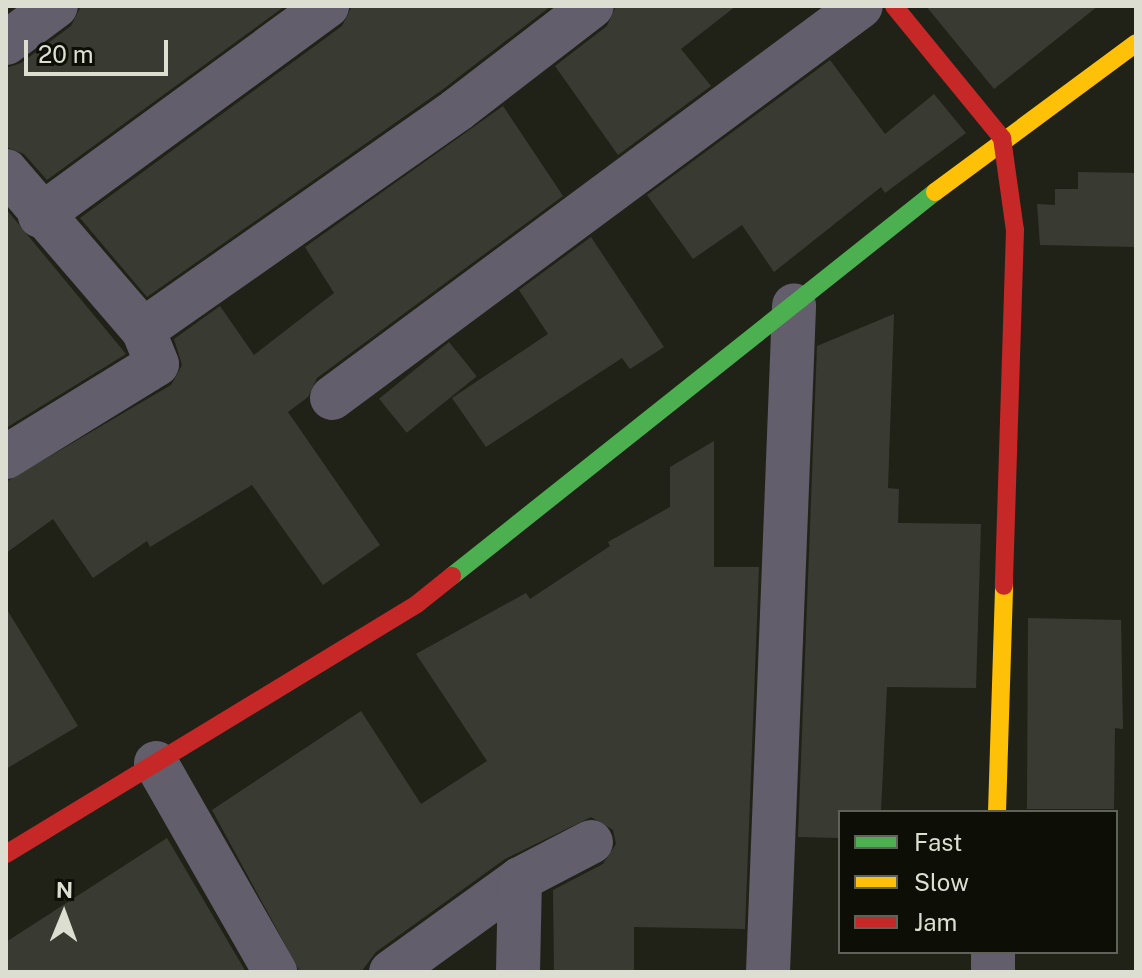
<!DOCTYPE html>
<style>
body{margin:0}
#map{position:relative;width:1142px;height:978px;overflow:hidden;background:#202218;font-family:"Public Sans",sans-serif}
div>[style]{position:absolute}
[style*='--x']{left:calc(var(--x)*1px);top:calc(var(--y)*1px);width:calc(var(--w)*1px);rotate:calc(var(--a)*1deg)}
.building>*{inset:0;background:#393b32;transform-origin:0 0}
.street>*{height:44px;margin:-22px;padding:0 22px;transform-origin:22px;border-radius:22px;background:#625e6b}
.fast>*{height:18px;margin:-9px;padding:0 9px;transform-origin:9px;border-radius:9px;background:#4caf50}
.slow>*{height:18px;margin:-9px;padding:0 9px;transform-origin:9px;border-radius:9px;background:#ffc107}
.jam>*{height:18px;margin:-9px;padding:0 9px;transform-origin:9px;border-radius:9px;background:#c62828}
span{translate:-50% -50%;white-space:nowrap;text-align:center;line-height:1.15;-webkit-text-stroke:6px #0d0f07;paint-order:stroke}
.frame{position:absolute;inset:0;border:8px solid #dbded1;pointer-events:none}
.legend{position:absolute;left:838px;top:810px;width:280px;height:144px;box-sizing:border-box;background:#0d0f07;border:2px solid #5f6258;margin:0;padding:10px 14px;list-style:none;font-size:24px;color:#dbded1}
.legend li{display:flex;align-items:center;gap:16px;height:40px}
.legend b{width:40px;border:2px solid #5f6258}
.north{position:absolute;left:24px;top:874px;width:80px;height:80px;-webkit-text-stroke:6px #0d0f07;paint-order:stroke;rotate:1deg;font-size:22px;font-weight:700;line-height:32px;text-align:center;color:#dbded1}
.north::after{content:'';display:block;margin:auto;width:28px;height:36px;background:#dbded1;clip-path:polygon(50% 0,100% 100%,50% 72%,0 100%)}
.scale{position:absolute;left:24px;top:40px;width:144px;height:36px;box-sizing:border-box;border:4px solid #dbded1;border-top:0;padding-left:10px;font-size:24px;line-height:28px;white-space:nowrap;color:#dbded1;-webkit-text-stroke:6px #0d0f07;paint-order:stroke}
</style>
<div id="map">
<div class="building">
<i style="clip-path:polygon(81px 6px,285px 6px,47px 180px,24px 154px,6px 147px,6px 68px,21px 63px,71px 26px)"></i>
<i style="clip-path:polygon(352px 6px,551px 6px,442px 90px,147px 297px,80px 218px,342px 26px)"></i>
<i style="clip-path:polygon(616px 6px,736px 6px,681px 49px,711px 86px,618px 155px,555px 66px,607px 26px)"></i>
<i style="clip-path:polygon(926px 6px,1098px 6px,994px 89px)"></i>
<i style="clip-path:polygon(830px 60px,885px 134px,934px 94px,966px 133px,885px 193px,881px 187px,774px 272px,742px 225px,693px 259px,647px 195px)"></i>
<i style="clip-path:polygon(503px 106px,563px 196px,317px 378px,308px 397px,288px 412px,380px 545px,323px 585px,252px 485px,150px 547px,147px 541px,93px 578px,53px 519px,6px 553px,6px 482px,171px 385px,182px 365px,174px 339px,220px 306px,254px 355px,334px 293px,305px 247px)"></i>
<i style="clip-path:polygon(1078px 172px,1136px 173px,1136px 247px,1040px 245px,1037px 204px,1055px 205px,1055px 189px,1078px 189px)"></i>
<i style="clip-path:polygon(6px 209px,126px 354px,6px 428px)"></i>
<i style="clip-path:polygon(591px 237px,664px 347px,630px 369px,622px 358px,486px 447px,452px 398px,548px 334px,519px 290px)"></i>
<i style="clip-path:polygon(894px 314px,888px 488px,899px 489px,898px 523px,981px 524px,976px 688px,887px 687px,881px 812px,840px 812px,840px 838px,798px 837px,817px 346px)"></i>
<i style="left:449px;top:342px;width:44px;height:90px;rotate:51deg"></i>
<i style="clip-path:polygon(714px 441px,714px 567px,759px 567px,745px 929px,634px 927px,634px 972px,554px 972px,553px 890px,603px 864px,616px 844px,613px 830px,591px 817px,505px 859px,376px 952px,361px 972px,300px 972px,212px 810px,361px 711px,421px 804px,487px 761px,416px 654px,526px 593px,530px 599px,610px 546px,608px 542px,670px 507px,670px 467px)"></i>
<i style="clip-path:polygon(6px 608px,78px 726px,6px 769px)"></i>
<i style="clip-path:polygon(1028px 618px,1121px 620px,1123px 729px,1115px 728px,1114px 809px,1027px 809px)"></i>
<i style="clip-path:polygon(167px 838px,246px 972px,6px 972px,6px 942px)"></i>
</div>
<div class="street">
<i style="--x:6;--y:43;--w:62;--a:-36.5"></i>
<i style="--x:6;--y:171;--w:210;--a:49.3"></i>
<i style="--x:143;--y:330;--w:383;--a:-35"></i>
<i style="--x:457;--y:110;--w:170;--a:-37.6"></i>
<i style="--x:40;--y:216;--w:356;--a:-36.2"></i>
<i style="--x:332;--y:398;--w:658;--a:-36.54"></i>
<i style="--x:6;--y:457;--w:177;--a:-31.6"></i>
<i style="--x:157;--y:364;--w:37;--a:-112"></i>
<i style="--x:156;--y:763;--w:241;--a:60.3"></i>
<i style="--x:391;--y:972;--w:159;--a:-35.8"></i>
<i style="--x:520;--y:879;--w:80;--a:-27.5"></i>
<i style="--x:518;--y:972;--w:93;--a:-88.8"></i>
<i style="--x:768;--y:972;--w:667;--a:-87.76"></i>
<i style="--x:993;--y:972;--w:20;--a:-90"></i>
</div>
<div class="fast">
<i style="--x:452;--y:576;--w:617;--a:-38.49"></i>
</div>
<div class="slow">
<i style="--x:935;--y:192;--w:250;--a:-36.5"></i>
<i style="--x:997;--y:812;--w:226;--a:-88.2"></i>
</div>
<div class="jam">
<i style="--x:894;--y:6;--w:171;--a:50.7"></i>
<i style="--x:1002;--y:138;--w:93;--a:82"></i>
<i style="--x:1015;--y:230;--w:356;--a:91.8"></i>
<i style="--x:6;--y:854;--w:481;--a:-31.3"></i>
<i style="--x:417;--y:604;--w:45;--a:-38.7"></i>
</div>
<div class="frame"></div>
<ul class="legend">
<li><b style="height:10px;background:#4caf50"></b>Fast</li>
<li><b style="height:10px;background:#ffc107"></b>Slow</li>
<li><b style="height:10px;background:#c62828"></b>Jam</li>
</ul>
<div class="north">N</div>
<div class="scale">20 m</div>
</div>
